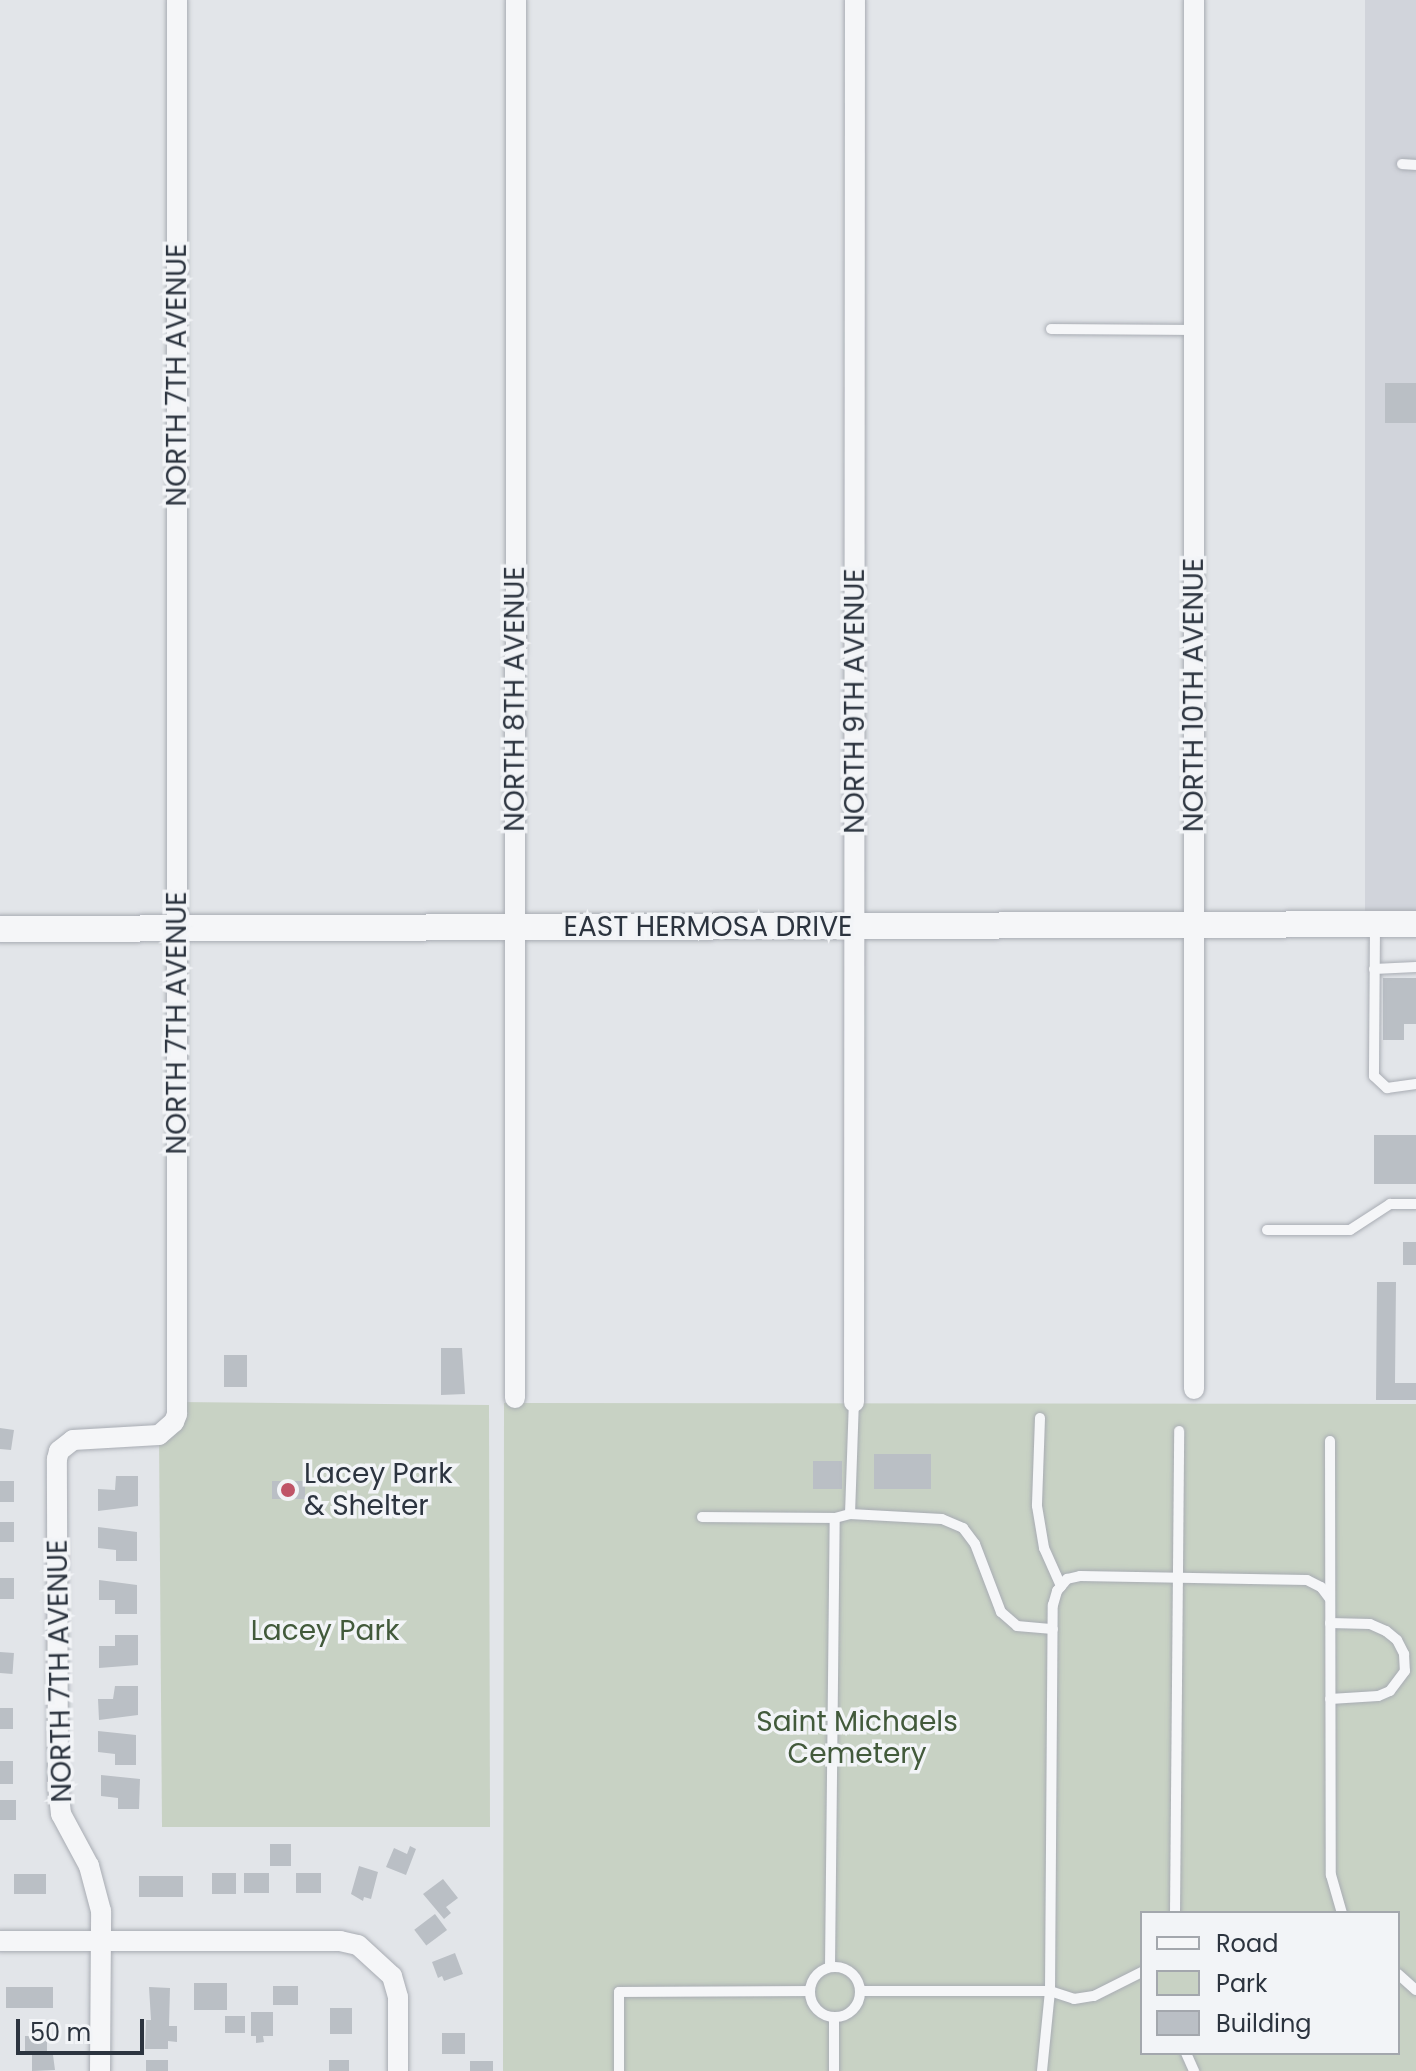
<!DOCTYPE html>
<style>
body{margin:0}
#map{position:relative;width:1416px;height:2071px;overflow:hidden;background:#e2e5e9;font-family:Poppins,sans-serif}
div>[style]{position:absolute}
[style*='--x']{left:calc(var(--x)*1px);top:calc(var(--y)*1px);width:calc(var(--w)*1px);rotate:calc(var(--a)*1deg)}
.built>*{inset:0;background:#d1d4db;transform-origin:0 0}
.green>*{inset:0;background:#c8d2c4}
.building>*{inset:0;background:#babfc5;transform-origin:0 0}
.roads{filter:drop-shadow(0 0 2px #a8acb3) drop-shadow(0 0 2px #a8acb3)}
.service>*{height:10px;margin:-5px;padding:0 5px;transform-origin:5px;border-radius:5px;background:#f5f6f8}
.service>.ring{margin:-5px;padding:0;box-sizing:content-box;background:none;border:10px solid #f5f6f8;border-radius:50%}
.minor>*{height:20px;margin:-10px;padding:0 10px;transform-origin:10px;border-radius:10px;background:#f5f6f8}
.tertiary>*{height:26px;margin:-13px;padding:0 13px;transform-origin:13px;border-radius:13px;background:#f5f6f8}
.dots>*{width:22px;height:22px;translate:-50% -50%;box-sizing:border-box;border:4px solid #f2f4f7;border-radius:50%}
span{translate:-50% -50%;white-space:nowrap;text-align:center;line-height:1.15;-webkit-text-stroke:7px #f2f4f7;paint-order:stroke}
.street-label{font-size:28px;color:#2c343f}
.poi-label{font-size:28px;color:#2c343f}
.left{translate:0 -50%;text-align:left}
.park-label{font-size:28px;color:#425a3b}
.legend{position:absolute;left:1140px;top:1911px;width:260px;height:144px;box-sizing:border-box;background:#f2f4f7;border:2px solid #a3a7ad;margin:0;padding:10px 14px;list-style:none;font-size:24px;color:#2c343f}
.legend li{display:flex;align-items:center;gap:16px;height:40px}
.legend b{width:40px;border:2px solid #a3a7ad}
.scale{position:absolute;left:16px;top:2019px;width:128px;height:36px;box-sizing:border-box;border:4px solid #2c343f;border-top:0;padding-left:10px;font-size:24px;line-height:28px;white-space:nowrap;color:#2c343f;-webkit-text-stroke:6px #f2f4f7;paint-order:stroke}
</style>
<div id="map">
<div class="built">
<i style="left:1365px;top:0;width:51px;height:912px"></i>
</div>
<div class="green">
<i style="clip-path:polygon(177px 1402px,489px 1405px,490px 1827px,162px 1827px,159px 1435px)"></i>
<i style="clip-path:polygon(evenodd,504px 1403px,1416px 1404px,1416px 2071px,503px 2071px,504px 1403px,1142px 1913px,1398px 1913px,1398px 2053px,1142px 2053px,1142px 1913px)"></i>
</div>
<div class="building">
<i style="left:1385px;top:383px;width:31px;height:40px"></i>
<i style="clip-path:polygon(1383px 978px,1416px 978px,1416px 1024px,1404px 1024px,1404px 1040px,1383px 1040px)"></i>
<i style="left:1416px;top:1135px;width:49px;height:42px;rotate:90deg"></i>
<i style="left:1403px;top:1242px;width:13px;height:23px"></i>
<i style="clip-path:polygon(1377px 1282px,1396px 1282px,1395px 1383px,1416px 1383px,1416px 1400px,1376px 1400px)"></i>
<i style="clip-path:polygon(441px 1348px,462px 1348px,465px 1394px,441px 1395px)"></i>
<i style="left:224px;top:1355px;width:23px;height:32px"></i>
<i style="clip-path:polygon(0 1428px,14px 1430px,11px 1450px,0 1449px)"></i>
<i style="left:874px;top:1454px;width:57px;height:35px"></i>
<i style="left:813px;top:1461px;width:29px;height:28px"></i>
<i style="clip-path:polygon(116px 1476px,138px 1476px,138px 1506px,98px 1511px,98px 1489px,115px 1490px)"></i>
<i style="left:0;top:1481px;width:14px;height:21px"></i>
<i style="left:272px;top:1481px;width:33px;height:18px"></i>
<i style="left:0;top:1522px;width:14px;height:20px"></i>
<i style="clip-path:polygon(98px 1527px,137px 1532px,137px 1561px,116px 1561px,116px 1550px,98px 1548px)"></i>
<i style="left:0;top:1578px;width:14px;height:21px"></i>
<i style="clip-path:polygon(99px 1580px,137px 1585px,137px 1614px,115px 1614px,115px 1600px,99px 1600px)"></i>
<i style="clip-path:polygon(115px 1635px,138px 1635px,138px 1665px,99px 1668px,99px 1646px,115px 1646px)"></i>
<i style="left:0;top:1652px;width:14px;height:21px;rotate:4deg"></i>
<i style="clip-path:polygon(115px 1686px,138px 1686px,138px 1715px,99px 1720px,98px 1699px,113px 1699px)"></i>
<i style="left:0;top:1708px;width:13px;height:21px"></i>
<i style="clip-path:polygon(98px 1731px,136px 1735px,136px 1765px,115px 1765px,115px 1754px,98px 1752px)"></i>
<i style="left:0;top:1761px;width:13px;height:23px"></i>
<i style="clip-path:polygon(101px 1775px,140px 1779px,139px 1809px,118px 1809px,118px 1798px,101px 1796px)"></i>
<i style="left:0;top:1800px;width:16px;height:20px"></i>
<i style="left:270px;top:1844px;width:21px;height:22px"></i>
<i style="clip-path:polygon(410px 1846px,416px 1849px,406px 1875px,386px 1867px,394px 1848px,407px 1854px)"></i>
<i style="clip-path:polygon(359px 1866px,378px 1872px,371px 1899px,364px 1897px,363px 1901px,351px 1894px)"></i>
<i style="left:212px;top:1873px;width:24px;height:21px"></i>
<i style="left:244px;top:1873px;width:25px;height:20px"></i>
<i style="left:296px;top:1873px;width:25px;height:20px"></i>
<i style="left:14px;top:1874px;width:32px;height:20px"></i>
<i style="left:139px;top:1876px;width:44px;height:21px"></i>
<i style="clip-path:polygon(443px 1879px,458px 1898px,446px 1907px,451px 1913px,444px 1919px,423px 1894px)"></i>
<i style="left:435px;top:1914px;width:20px;height:26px;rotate:53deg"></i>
<i style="clip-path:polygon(455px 1953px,463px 1974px,444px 1981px,442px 1976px,438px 1978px,432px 1962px)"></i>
<i style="left:227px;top:1983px;width:27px;height:33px;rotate:90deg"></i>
<i style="left:273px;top:1986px;width:25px;height:19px"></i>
<i style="left:53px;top:1987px;width:21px;height:47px;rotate:90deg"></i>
<i style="clip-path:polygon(149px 1987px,170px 1988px,169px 2026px,177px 2026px,177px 2042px,168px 2041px,168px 2049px,145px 2049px,146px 2020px,151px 2020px)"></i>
<i style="left:330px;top:2008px;width:22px;height:26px"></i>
<i style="clip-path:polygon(251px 2012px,273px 2012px,273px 2036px,263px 2036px,264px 2042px,256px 2043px,256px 2036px,251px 2036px)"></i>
<i style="left:225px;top:2016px;width:20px;height:17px"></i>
<i style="left:442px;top:2033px;width:23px;height:21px"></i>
<i style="clip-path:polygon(25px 2036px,47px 2036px,47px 2054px,53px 2055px,55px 2070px,32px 2071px,32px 2055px,25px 2055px)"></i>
<i style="left:168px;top:2060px;width:11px;height:22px;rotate:90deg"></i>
<i style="left:329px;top:2060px;width:20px;height:11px"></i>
<i style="left:470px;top:2061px;width:23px;height:10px"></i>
</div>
<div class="roads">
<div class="service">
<i style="--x:1402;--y:164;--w:14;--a:4"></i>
<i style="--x:1051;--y:329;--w:143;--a:0.4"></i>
<i style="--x:1375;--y:926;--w:150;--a:90.4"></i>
<i style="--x:1374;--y:1076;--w:18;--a:43"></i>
<i style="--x:1387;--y:1088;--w:29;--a:-8"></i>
<i style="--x:1374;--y:969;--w:42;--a:-2.7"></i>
<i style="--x:1267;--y:1230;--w:83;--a:0"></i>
<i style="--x:1350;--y:1230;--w:48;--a:-33"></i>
<i style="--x:1390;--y:1204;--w:26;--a:0"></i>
<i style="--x:1040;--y:1418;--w:88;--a:92"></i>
<i style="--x:1037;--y:1506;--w:43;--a:80.5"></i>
<i style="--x:1044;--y:1548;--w:42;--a:65.9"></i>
<i style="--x:1330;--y:1441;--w:434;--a:89.9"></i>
<i style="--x:1331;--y:1875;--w:40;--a:74"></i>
<i style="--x:850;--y:1514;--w:112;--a:-88"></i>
<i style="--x:702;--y:1517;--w:133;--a:0.4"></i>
<i style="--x:1330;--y:1623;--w:40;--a:1.4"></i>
<i style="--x:1370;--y:1624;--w:17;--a:24"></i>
<i style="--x:1386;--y:1631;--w:14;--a:39"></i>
<i style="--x:1397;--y:1640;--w:16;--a:63"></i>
<i style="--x:1404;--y:1654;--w:17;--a:87"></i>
<i style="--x:1405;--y:1671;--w:25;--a:127"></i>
<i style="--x:1390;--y:1691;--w:13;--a:157"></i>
<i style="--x:1378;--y:1696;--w:48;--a:176.4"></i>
<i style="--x:1175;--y:1913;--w:482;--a:-89.5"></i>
<i style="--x:830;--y:1967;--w:449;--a:-89.4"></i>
<i style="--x:835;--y:1518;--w:16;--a:-15"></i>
<i style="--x:850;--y:1514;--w:92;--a:3.1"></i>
<i style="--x:942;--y:1519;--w:23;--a:23"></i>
<i style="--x:963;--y:1528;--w:20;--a:53"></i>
<i style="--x:975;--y:1544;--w:73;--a:69.1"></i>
<i style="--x:1001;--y:1612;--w:21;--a:41"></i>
<i style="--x:1017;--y:1626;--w:36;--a:5"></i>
<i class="ring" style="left:810px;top:1967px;width:40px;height:40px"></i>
<i style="--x:1398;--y:1974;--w:24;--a:42"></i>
<i style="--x:860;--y:1991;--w:190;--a:0"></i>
<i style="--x:1050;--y:1991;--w:25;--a:18"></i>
<i style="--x:1074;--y:1999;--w:20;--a:-9"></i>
<i style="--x:1094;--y:1996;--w:54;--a:-26.6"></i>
<i style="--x:834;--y:2017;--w:54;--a:90"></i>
<i style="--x:1186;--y:2053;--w:20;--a:66"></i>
<i style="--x:619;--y:2071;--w:79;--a:-90"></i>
<i style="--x:619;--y:1992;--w:190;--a:-0.3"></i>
<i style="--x:1042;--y:2071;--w:80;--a:-84.3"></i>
<i style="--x:1050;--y:1991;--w:386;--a:-89.6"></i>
<i style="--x:1053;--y:1605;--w:15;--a:-74"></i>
<i style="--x:1057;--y:1591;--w:16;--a:-50"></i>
<i style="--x:1067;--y:1579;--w:13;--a:-13"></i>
<i style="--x:1080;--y:1576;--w:227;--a:1"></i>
<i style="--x:1307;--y:1580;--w:16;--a:27"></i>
<i style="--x:1321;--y:1587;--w:15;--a:53"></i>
</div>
<div class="minor">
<i style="--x:1194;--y:0;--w:1389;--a:90"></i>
<i style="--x:515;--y:1398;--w:1398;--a:-89.96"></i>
<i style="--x:854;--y:1402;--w:1402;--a:-89.96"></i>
<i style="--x:0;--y:1941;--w:340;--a:0"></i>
<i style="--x:340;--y:1941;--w:18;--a:13"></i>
<i style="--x:358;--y:1945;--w:46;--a:42.4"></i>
<i style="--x:392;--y:1976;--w:22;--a:74"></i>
<i style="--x:398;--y:1997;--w:74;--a:90"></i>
<i style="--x:100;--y:2071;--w:160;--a:-89.6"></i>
<i style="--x:101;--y:1911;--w:47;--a:-104.9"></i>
<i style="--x:89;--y:1866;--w:59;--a:-118.3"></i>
<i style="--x:61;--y:1814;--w:27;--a:-96"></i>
<i style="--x:58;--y:1787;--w:328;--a:-90.2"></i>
<i style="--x:57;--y:1459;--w:8;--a:-76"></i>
<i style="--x:59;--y:1451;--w:18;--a:-38"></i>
<i style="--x:73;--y:1440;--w:86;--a:-3.3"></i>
<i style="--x:159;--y:1435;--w:20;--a:-41"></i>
<i style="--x:174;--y:1422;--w:9;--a:-69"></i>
<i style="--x:177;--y:1414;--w:1414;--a:-90"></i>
</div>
<div class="tertiary">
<i style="--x:0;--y:929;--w:1416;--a:-0.2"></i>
</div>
</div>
<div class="dots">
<i style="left:288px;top:1490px;background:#c05568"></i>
</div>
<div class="street-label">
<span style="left:177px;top:375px;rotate:-90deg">NORTH 7TH AVENUE</span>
<span style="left:1194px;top:695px;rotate:-90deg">NORTH 10TH AVENUE</span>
<span style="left:515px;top:699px;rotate:-90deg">NORTH 8TH AVENUE</span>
<span style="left:855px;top:701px;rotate:-90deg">NORTH 9TH AVENUE</span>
<span style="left:708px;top:927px">EAST HERMOSA DRIVE</span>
<span style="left:177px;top:1023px;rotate:-90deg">NORTH 7TH AVENUE</span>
<span style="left:60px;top:1671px;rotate:-91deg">NORTH 7TH AVENUE</span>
</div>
<div class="poi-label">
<span class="left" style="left:304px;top:1490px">Lacey Park<br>&amp; Shelter</span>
</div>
<div class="park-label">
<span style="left:325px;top:1631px">Lacey Park</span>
<span style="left:857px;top:1738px">Saint Michaels<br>Cemetery</span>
</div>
<ul class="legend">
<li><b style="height:10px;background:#f5f6f8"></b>Road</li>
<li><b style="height:22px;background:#c8d2c4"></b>Park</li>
<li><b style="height:22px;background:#babfc5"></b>Building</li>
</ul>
<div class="scale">50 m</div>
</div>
